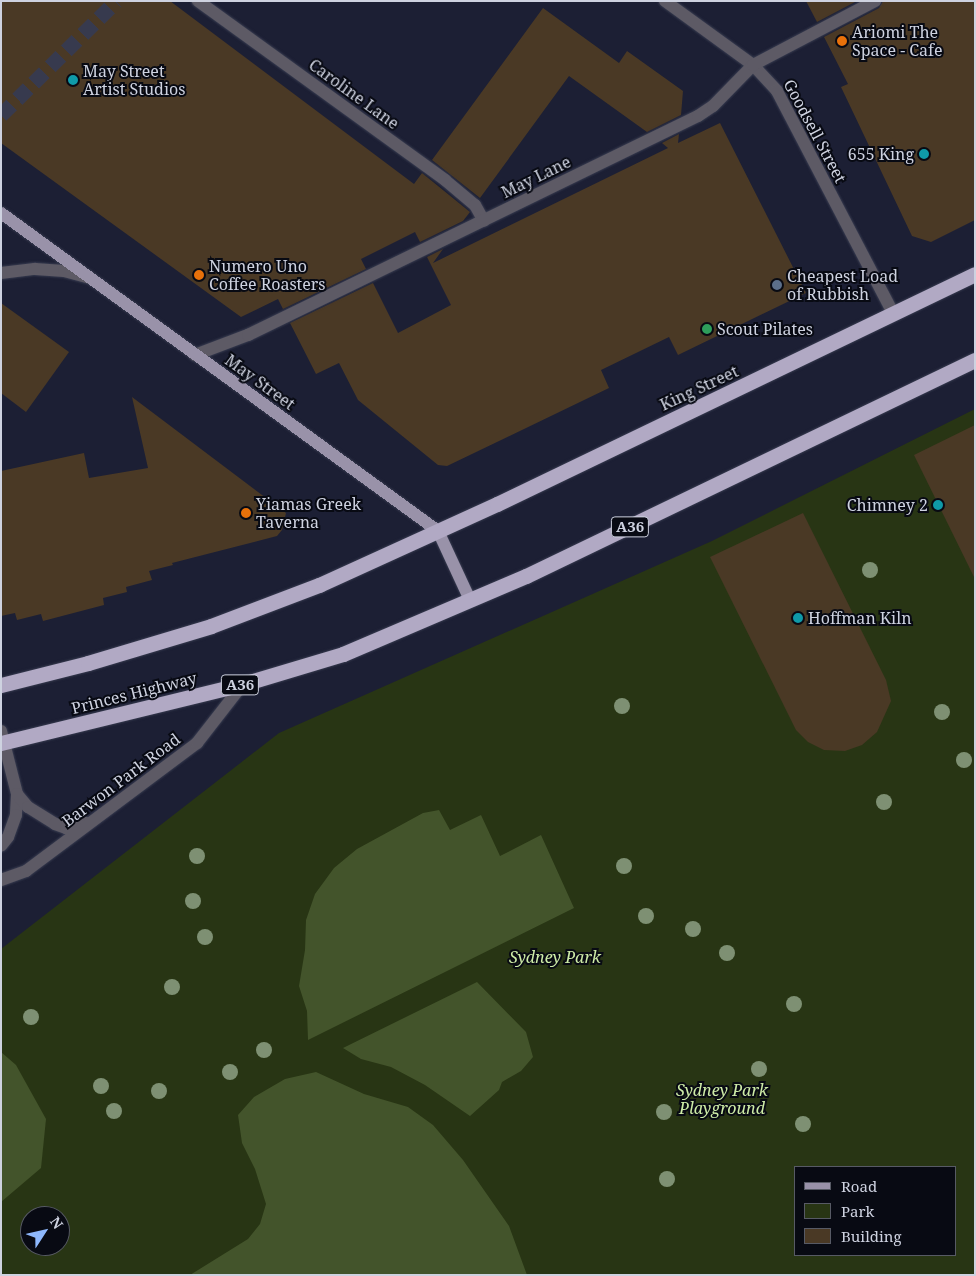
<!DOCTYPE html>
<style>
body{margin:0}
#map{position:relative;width:976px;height:1276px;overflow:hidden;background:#1c1f34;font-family:"Noto Serif",serif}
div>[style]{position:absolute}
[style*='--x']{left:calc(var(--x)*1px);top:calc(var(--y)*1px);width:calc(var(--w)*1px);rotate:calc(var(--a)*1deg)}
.green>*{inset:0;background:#283514}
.forest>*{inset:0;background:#43542b}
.building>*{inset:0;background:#4a3925}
.highway-tunnel>*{height:15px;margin-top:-7.5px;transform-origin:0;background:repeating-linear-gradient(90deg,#373a4e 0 15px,transparent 0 23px)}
.roads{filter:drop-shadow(0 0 1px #383c50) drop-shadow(0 0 1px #383c50)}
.minor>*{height:12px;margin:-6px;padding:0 6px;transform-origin:6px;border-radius:6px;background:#5d5a65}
.major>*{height:12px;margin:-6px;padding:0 6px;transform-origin:6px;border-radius:6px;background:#9992a9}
.highway>*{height:15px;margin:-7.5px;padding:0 7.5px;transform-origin:7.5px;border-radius:7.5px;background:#b1a9c4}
.trees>*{width:16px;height:16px;margin:-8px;border-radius:50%;background:#7e9073}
.dots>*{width:14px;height:14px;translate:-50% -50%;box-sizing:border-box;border:2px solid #080a13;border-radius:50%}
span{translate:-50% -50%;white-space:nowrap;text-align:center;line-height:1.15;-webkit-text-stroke:4px #080a13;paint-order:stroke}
.shield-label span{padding:1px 4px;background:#080a13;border:1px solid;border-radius:4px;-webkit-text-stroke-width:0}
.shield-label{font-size:15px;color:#ced2e0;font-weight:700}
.poi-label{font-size:16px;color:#ced2e0}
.left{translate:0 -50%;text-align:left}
.right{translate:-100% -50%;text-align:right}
.street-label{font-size:16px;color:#ced2e0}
.park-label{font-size:16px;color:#ceeca7;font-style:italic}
.frame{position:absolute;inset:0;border:2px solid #ced2e0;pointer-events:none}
.legend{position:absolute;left:794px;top:1166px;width:162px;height:90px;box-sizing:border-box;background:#080a13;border:1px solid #575a65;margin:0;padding:6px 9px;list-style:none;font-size:15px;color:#ced2e0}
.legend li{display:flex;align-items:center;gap:10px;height:25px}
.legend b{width:25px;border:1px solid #575a65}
.north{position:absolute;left:20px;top:1206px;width:50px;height:50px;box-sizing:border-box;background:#080a13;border:1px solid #575a65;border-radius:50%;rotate:55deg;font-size:14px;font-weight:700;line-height:20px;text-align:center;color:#ced2e0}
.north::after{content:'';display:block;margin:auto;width:18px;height:22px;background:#8eb8fd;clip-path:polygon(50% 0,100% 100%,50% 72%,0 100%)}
</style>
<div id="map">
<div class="green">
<i style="clip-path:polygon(evenodd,975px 409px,975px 1275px,1px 1275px,1px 949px,279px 733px,712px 541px,975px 409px,795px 1167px,955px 1167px,955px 1255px,795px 1255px,795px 1167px,975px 409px,30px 1216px,60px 1216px,60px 1246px,30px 1246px,30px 1216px)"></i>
</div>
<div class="forest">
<i style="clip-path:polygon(439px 810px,450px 830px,481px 815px,500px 856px,541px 835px,574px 908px,308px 1040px,307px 1011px,299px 986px,305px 950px,306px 920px,315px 894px,334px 868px,357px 849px,423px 813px)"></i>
<i style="clip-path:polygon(477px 982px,526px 1032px,533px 1057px,521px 1071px,502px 1082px,499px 1090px,470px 1116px,425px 1085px,391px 1067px,361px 1059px,343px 1048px)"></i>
<i style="clip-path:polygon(1px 1052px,16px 1065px,46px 1119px,41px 1168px,1px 1202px)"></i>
<i style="clip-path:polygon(316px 1072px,364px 1094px,408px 1107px,433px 1125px,463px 1160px,509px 1226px,527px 1275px,190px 1275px,248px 1239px,260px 1224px,266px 1204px,255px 1169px,242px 1143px,238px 1115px,254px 1097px,285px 1079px)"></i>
</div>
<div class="building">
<i style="clip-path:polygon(1px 1px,170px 1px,414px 184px,422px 173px,470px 212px,463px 221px,420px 242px,415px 232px,361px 259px,366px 269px,283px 309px,278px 299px,241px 317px,1px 143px)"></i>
<i style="clip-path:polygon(806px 1px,857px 1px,817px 22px)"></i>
<i style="clip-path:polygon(883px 1px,975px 1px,975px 220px,931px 242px,912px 236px,841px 87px,848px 84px,824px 37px,879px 8px)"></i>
<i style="clip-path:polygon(543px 8px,619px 63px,627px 51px,683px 91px,681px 115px,647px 132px,569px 76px,480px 198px,432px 160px)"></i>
<i style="clip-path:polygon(720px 123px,806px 293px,678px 355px,669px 337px,601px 370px,609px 388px,447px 466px,438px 465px,358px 400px,339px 363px,316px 374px,290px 323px,373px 283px,398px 333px,451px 305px,427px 257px,443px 249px,433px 263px,668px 148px,662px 143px,679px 134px,678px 143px)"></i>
<i style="clip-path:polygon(1px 303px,69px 352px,26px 412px,1px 393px)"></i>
<i style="clip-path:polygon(132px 397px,286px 513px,282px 530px,277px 536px,172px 563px,173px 565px,149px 571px,152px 580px,126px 587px,127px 592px,103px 598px,104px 605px,43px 621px,41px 614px,17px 620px,15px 613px,1px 616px,1px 471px,84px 453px,89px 478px,148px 468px)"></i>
<i style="clip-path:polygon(975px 425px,975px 579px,914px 455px)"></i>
<i style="clip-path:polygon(803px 513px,886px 680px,891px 701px,877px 732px,862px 745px,845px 751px,824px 750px,808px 742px,796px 730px,710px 557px)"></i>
</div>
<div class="highway-tunnel">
<i style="--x:1;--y:115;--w:162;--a:-44.7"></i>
</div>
<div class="roads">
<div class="minor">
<i style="--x:198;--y:1;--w:305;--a:35.9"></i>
<i style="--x:445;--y:180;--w:39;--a:40"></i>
<i style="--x:475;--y:205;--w:18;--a:61"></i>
<i style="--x:665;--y:1;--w:109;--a:36"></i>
<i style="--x:753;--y:65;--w:35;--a:47"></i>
<i style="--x:777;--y:91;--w:250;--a:62.4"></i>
<i style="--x:1;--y:273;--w:34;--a:-7"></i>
<i style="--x:35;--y:269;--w:29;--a:4"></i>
<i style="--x:64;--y:271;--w:27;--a:15"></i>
<i style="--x:195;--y:355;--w:57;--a:-20.7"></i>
<i style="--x:248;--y:335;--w:500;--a:-25.95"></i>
<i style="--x:698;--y:116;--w:18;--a:-34"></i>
<i style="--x:713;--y:106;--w:57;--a:-45.7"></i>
<i style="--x:753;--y:65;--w:138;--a:-27.7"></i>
<i style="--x:1;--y:731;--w:65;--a:75.7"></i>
<i style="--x:17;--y:794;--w:21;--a:93"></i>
<i style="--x:16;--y:815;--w:23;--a:110"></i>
<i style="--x:8;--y:837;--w:11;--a:128"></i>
<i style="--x:17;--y:794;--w:17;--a:50"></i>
<i style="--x:28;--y:807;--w:32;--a:32"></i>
<i style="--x:55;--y:824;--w:12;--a:20"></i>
<i style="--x:66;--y:828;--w:21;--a:-14"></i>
<i style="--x:1;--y:880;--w:27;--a:-20"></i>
<i style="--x:26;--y:871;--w:214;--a:-36.8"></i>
<i style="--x:197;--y:743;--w:75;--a:-52.1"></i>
</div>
<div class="major">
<i style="--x:1;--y:213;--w:540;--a:36.04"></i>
<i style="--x:438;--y:531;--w:76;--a:65.1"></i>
</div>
<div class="highway">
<i style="--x:1;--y:685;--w:90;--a:-14.2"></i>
<i style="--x:88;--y:663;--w:128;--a:-16.7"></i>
<i style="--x:211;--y:626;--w:116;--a:-20.8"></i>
<i style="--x:319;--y:585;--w:196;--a:-24.5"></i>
<i style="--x:497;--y:504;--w:530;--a:-25.7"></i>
<i style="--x:1;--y:743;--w:249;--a:-13.7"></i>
<i style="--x:243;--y:684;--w:104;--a:-16.7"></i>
<i style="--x:343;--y:654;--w:199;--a:-23.1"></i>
<i style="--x:526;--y:576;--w:498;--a:-25.7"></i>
</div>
</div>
<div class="trees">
<i style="left:870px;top:570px"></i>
<i style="left:622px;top:706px"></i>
<i style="left:942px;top:712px"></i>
<i style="left:964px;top:760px"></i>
<i style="left:884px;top:802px"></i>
<i style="left:197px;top:856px"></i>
<i style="left:624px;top:866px"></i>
<i style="left:193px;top:901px"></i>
<i style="left:646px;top:916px"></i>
<i style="left:693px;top:929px"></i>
<i style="left:205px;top:937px"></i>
<i style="left:727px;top:953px"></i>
<i style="left:172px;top:987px"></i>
<i style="left:794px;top:1004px"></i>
<i style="left:31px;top:1017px"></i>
<i style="left:264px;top:1050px"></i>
<i style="left:759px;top:1069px"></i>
<i style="left:230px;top:1072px"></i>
<i style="left:101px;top:1086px"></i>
<i style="left:159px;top:1091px"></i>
<i style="left:114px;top:1111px"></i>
<i style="left:664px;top:1112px"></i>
<i style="left:803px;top:1124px"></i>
<i style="left:667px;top:1179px"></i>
</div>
<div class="dots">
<i style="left:842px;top:41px;background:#e8710a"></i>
<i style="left:73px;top:80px;background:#0f9aa8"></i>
<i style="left:924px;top:154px;background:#0f9aa8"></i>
<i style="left:199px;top:275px;background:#e8710a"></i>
<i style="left:777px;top:285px;background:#5c6f8a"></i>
<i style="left:707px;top:329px;background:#2e9e5b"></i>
<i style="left:938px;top:505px;background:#0f9aa8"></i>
<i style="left:246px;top:513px;background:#e8710a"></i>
<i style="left:798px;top:618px;background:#0f9aa8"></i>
</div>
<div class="shield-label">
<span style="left:630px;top:527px">A36</span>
<span style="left:240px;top:685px">A36</span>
</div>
<div class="poi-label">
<span class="left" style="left:852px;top:41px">Ariomi The<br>Space - Cafe</span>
<span class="left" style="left:83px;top:80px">May Street<br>Artist Studios</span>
<span class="right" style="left:914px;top:154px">655 King</span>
<span class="left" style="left:209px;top:275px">Numero Uno<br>Coffee Roasters</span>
<span class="left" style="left:787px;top:285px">Cheapest Load<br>of Rubbish</span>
<span class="left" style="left:717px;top:329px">Scout Pilates</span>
<span class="left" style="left:256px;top:513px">Yiamas Greek<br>Taverna</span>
<span class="right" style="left:928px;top:505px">Chimney 2</span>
<span class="left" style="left:808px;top:618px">Hoffman Kiln</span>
</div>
<div class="street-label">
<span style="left:354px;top:94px;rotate:36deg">Caroline Lane</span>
<span style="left:815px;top:131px;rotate:62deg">Goodsell Street</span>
<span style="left:536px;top:177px;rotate:-26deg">May Lane</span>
<span style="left:260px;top:382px;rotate:36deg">May Street</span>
<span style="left:699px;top:388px;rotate:-25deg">King Street</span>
<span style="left:134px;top:693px;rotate:-14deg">Princes Highway</span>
<span style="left:121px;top:780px;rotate:-37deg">Barwon Park Road</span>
</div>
<div class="park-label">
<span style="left:555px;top:957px">Sydney Park</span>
<span style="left:722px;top:1099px">Sydney Park<br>Playground</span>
</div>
<div class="frame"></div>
<ul class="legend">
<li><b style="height:6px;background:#9992a9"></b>Road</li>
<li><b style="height:14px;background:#283514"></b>Park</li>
<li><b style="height:14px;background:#4a3925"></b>Building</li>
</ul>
<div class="north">N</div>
</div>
